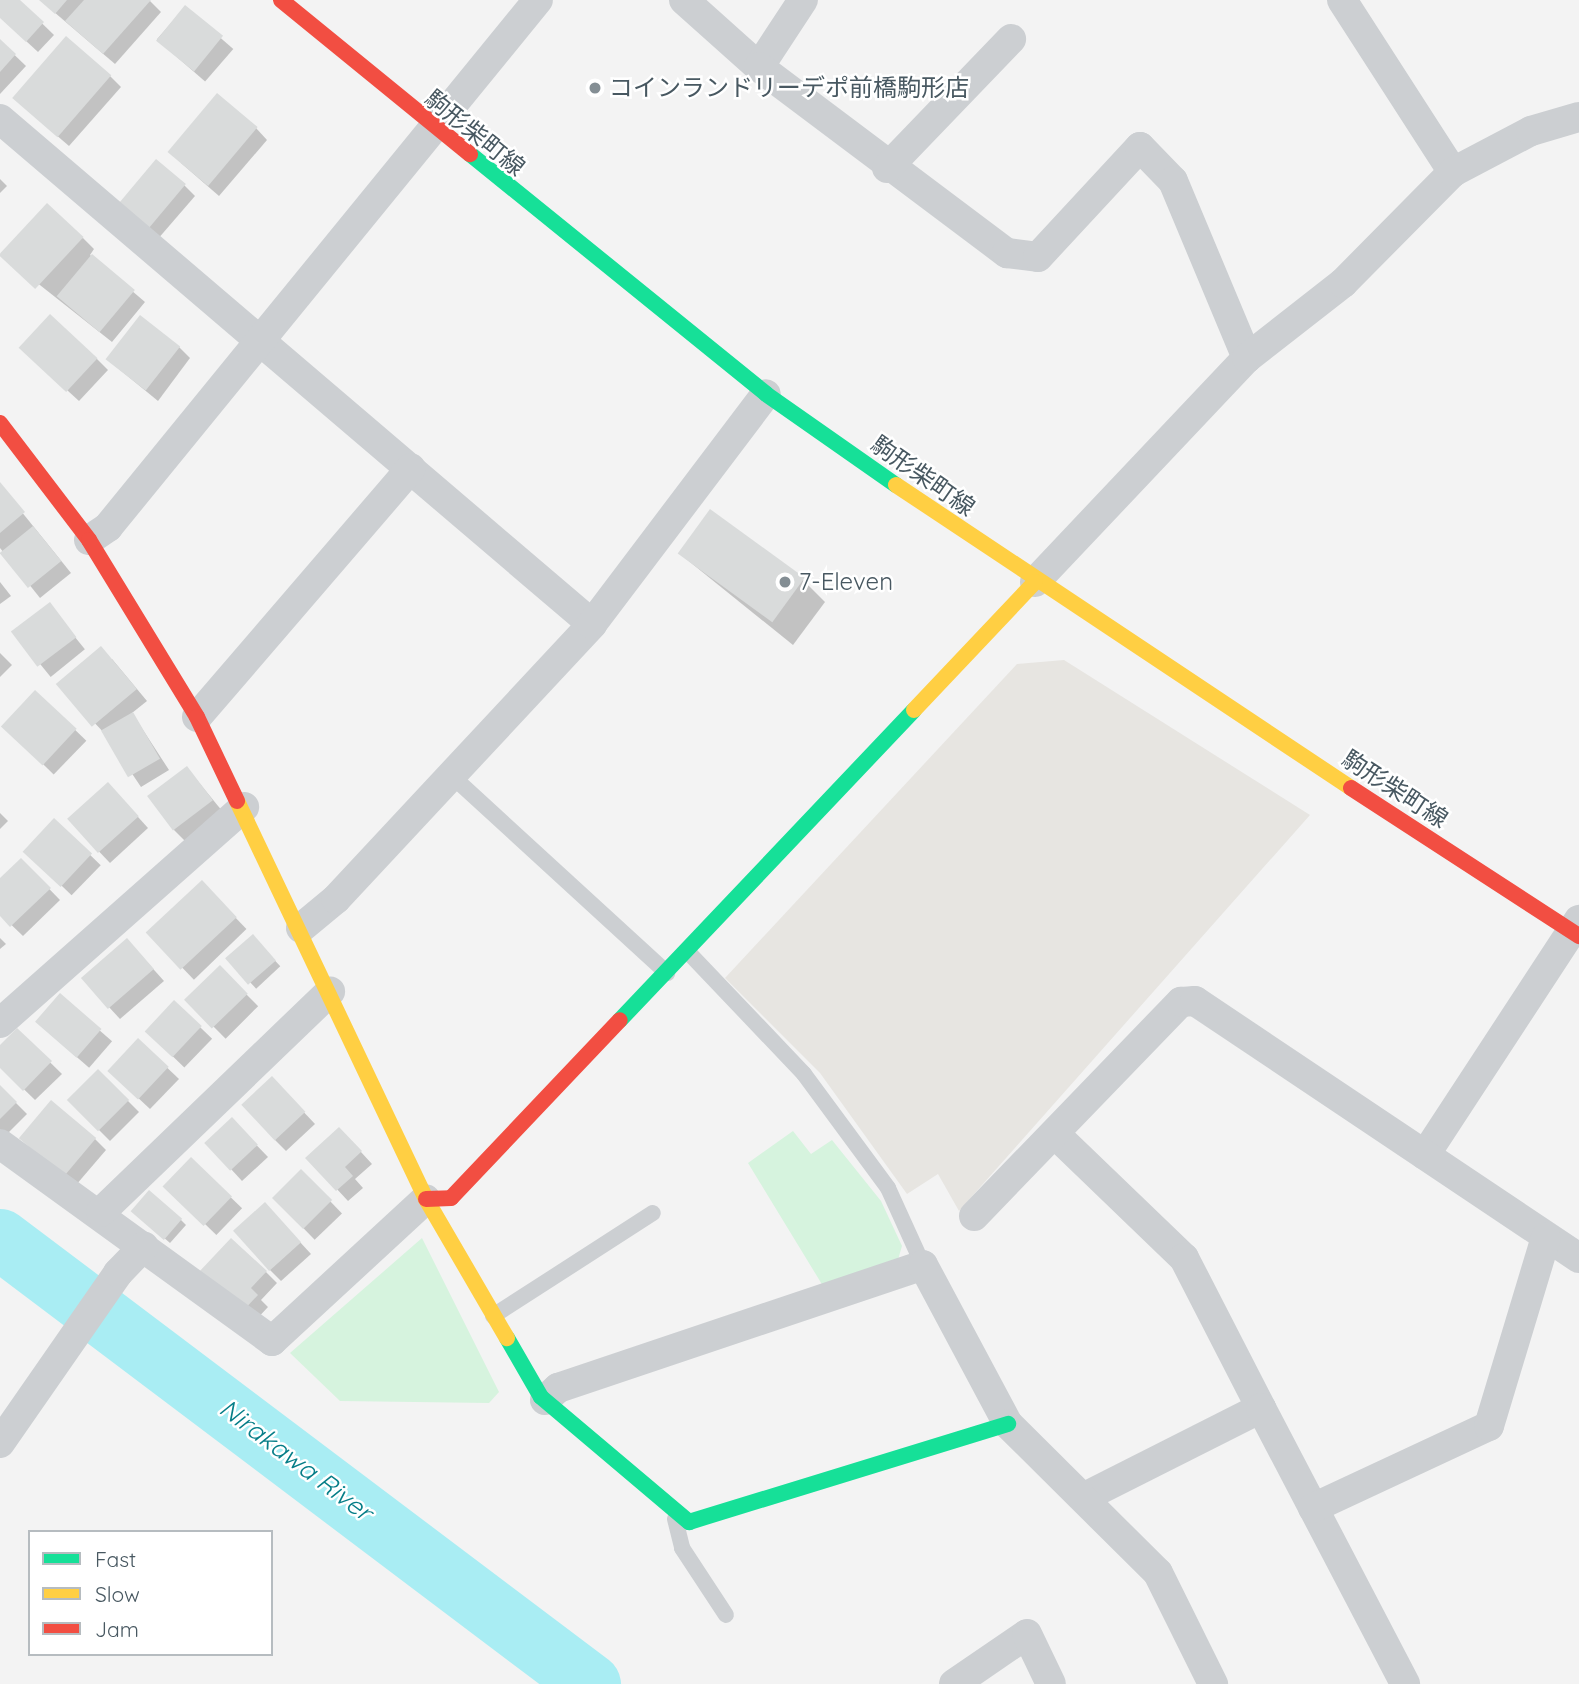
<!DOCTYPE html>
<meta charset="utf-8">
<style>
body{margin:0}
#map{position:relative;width:1579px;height:1684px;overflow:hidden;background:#f3f3f3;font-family:Quicksand,"Noto Sans JP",sans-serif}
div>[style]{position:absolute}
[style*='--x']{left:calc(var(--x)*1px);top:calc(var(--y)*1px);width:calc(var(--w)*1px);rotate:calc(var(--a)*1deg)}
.commercial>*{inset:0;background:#e7e5e1}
.green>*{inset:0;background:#d6f3de}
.shadow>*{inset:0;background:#0003;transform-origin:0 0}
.river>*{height:61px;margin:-30.5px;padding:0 30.5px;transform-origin:30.5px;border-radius:30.5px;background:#a9edf3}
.building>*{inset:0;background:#d9dbdb;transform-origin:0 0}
.lane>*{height:16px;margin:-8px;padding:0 8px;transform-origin:8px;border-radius:8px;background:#cccfd2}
.street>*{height:30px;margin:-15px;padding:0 15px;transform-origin:15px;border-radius:15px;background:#cccfd2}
.fast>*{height:16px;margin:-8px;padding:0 8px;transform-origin:8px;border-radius:8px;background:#16e098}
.slow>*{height:16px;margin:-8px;padding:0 8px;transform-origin:8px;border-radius:8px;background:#ffcf43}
.jam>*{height:16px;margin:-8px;padding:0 8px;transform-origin:8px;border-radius:8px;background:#f24e42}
.dots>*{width:19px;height:19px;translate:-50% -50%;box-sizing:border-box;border:4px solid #fff;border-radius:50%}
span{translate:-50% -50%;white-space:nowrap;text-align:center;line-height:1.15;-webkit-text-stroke:5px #fff;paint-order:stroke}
.poi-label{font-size:24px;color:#485861}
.left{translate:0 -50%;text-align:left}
.street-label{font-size:24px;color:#485861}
.water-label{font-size:26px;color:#067e88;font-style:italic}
.legend{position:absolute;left:28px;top:1530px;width:245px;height:126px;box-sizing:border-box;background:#fff;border:2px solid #b6bcc0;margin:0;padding:9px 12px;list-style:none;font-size:21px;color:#485861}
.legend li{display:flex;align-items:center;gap:14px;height:35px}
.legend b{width:35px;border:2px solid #b6bcc0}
</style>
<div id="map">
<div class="commercial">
<i style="clip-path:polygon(1064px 660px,1310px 815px,959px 1211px,938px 1174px,907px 1194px,820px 1073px,725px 978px,1017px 664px)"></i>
</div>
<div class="green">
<i style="clip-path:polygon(793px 1131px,811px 1154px,832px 1140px,881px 1201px,902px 1246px,897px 1263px,823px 1286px,748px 1163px)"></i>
<i style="clip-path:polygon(422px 1238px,499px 1392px,489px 1403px,340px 1401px,290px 1353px)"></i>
</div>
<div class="shadow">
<i style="clip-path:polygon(0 0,18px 0,54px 35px,38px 52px,0 17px)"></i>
<i style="clip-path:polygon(40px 0,149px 0,161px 12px,115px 64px)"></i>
<i style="left:185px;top:7px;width:64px;height:43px;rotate:41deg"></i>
<i style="clip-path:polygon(0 41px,26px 66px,0 94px)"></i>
<i style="clip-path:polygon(110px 76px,121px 87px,69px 146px,26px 109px)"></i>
<i style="clip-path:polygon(256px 128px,267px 140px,219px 196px,181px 163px)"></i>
<i style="clip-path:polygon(0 179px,7px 186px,0 193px)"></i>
<i style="clip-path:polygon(184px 185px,195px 196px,157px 240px,130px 216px)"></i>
<i style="clip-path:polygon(83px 238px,94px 249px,90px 255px,145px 302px,112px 342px,7px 259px)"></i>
<i style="clip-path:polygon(179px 347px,190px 358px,158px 401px,108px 360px)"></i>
<i style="clip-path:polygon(33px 359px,97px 359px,108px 370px,79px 401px)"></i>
<i style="clip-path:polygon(0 485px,71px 573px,40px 598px,0 548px)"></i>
<i style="clip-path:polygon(680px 554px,802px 579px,825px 602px,793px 645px)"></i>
<i style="clip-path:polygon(0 582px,11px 596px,0 604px)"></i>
<i style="left:49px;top:605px;width:57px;height:44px;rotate:51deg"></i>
<i style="clip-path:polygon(0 653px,12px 665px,0 677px)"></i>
<i style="clip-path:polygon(112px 659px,147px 701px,132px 713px,169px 770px,141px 787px,106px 735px,58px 684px)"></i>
<i style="left:36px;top:692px;width:70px;height:47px;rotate:44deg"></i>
<i style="clip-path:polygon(187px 768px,223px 812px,185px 841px,174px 830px)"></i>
<i style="clip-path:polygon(119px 796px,148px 828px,110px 863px,69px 820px)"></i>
<i style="clip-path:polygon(0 813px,8px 821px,0 829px)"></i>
<i style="left:54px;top:820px;width:65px;height:42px;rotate:44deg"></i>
<i style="clip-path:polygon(21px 860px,60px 900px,23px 936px,0 914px,0 880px)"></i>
<i style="left:202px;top:883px;width:64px;height:73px;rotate:46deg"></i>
<i style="left:253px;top:937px;width:40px;height:33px;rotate:47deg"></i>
<i style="clip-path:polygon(0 938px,6px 944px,0 949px)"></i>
<i style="clip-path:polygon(138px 952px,164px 981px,120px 1019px,83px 979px)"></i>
<i style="left:220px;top:968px;width:54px;height:46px;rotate:45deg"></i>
<i style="left:60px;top:996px;width:69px;height:35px;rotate:41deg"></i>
<i style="left:174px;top:1002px;width:53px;height:40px;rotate:44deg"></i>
<i style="clip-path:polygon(17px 1030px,62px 1074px,35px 1100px,0 1066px,0 1048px)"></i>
<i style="clip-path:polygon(138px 1040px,179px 1079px,150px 1109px,120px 1081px)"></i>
<i style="left:98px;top:1071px;width:58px;height:41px;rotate:45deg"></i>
<i style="clip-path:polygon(0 1087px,27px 1114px,4px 1137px,0 1133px)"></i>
<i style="clip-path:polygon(283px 1090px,315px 1124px,286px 1151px,275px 1140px)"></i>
<i style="clip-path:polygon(243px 1131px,268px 1157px,242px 1181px,207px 1143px)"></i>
<i style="clip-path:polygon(95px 1139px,106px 1150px,76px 1185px,32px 1149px)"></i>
<i style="clip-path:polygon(350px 1140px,372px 1164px,355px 1179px,363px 1188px,348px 1201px,308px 1158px)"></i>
<i style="left:191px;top:1159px;width:71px;height:37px;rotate:44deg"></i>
<i style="left:301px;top:1171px;width:59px;height:38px;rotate:46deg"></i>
<i style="clip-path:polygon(138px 1215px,181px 1220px,186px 1225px,170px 1243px)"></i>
<i style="clip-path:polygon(276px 1216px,311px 1254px,281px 1281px,270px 1270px)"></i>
<i style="clip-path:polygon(266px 1272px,277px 1283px,261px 1300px,268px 1307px,253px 1323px,211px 1284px)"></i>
</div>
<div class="river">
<i style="--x:0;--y:1239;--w:739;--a:37.02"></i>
</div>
<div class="building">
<i style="clip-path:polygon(0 0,20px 0,44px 22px,26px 42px,0 18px)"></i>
<i style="clip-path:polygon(39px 0,67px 0,55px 14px)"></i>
<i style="clip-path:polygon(84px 0,151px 0,103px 54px,65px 21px)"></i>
<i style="left:185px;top:5px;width:49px;height:46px;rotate:39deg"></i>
<i style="left:66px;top:36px;width:60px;height:82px;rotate:41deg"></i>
<i style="clip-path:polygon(0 39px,16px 54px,0 72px)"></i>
<i style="left:217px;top:93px;width:53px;height:77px;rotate:40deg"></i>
<i style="left:156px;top:159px;width:39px;height:61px;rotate:40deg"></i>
<i style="left:47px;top:203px;width:50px;height:71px;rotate:43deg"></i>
<i style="left:92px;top:254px;width:56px;height:55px;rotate:40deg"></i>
<i style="left:50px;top:314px;width:65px;height:46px;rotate:43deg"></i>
<i style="left:140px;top:315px;width:51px;height:56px;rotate:38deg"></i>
<i style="clip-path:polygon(0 482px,25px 512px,0 533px)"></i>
<i style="left:710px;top:509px;width:117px;height:55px;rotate:36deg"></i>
<i style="left:33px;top:526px;width:45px;height:43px;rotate:51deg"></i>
<i style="left:50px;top:602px;width:44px;height:49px;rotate:53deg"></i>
<i style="left:101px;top:646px;width:56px;height:59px;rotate:50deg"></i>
<i style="left:35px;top:690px;width:57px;height:50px;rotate:43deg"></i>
<i style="left:133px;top:712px;width:54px;height:37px;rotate:60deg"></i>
<i style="left:187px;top:766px;width:43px;height:50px;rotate:53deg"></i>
<i style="left:108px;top:782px;width:46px;height:55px;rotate:48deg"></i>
<i style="left:54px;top:818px;width:52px;height:46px;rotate:43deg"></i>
<i style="clip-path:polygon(21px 858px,51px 888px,10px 927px,0 916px,0 878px)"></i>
<i style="left:202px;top:880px;width:51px;height:77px;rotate:47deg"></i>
<i style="left:253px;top:934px;width:35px;height:37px;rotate:49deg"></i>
<i style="left:127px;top:938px;width:41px;height:61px;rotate:49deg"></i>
<i style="left:220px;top:965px;width:40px;height:50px;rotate:46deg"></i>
<i style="left:60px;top:993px;width:55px;height:38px;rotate:41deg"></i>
<i style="left:174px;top:1000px;width:38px;height:43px;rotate:43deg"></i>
<i style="clip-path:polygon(17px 1028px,52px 1061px,23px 1091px,0 1068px,0 1045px)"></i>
<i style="left:138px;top:1038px;width:42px;height:45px;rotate:43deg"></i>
<i style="left:98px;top:1069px;width:44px;height:44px;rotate:45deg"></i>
<i style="left:272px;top:1076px;width:49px;height:42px;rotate:47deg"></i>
<i style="clip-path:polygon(0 1085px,17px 1102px,0 1119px)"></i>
<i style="left:51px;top:1100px;width:59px;height:50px;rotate:40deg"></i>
<i style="left:232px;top:1117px;width:38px;height:38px;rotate:47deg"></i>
<i style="clip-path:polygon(339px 1127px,362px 1151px,345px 1167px,353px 1176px,336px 1191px,305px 1158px)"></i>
<i style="left:191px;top:1157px;width:57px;height:41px;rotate:44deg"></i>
<i style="left:301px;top:1169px;width:44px;height:41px;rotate:45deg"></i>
<i style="left:149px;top:1190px;width:44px;height:28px;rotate:41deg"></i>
<i style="left:265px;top:1202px;width:54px;height:43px;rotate:48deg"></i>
<i style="clip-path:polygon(231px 1238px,267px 1271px,251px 1288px,258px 1295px,241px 1313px,198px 1273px)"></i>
</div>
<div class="lane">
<i style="--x:452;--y:776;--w:292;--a:42.5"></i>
<i style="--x:688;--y:952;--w:168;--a:46.4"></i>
<i style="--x:804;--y:1074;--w:142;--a:53.6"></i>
<i style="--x:888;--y:1188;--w:85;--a:65.6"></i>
<i style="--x:493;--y:1316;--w:190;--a:-32.8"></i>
<i style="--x:675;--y:1519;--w:30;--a:76"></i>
<i style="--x:682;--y:1548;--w:80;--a:56.7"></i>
</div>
<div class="street">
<i style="--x:684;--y:0;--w:101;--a:41.8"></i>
<i style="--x:759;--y:67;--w:80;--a:-56.7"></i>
<i style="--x:1342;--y:0;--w:205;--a:57.2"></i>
<i style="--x:759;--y:67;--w:310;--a:36.9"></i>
<i style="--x:1007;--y:253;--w:31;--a:7"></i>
<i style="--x:1038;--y:257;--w:150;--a:-47.2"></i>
<i style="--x:1140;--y:147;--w:47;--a:45.9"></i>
<i style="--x:1173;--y:181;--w:192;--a:67.3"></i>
<i style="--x:0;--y:119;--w:778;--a:40.47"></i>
<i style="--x:887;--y:168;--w:179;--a:-46.1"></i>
<i style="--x:89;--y:540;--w:23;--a:-34"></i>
<i style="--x:108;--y:527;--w:680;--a:-50.79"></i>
<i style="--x:1035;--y:582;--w:308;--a:-46.6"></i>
<i style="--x:1247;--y:358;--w:122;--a:-38"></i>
<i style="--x:1343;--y:283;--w:156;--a:-45.3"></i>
<i style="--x:1453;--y:172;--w:88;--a:-27.7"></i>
<i style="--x:1531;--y:131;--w:50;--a:-16.3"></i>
<i style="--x:197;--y:717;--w:328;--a:-49.3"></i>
<i style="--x:301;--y:928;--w:45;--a:-39.6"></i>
<i style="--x:336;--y:899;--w:376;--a:-47"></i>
<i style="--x:592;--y:624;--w:288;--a:-52.9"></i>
<i style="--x:0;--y:1023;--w:326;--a:-41.5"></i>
<i style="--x:1055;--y:1134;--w:179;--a:43.9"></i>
<i style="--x:1184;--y:1258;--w:169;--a:62.8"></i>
<i style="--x:1261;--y:1408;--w:195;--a:153.2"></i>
<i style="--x:0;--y:1144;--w:336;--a:35.9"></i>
<i style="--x:272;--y:1341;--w:209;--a:-42.7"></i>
<i style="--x:1425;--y:1155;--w:281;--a:-56.8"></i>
<i style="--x:101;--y:1212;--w:318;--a:-43.9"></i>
<i style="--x:974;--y:1216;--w:298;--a:-46"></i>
<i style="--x:1181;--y:1002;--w:14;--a:-4"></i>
<i style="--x:1195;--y:1001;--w:462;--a:33.8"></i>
<i style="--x:545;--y:1400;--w:18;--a:-43"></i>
<i style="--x:558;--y:1388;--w:385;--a:-18.6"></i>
<i style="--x:923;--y:1265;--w:180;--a:61.9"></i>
<i style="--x:1008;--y:1424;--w:211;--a:44.8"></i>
<i style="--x:1158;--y:1573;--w:124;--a:63.6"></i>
<i style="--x:1261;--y:1408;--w:311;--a:62.4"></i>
<i style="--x:0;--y:1443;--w:207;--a:-55.2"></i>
<i style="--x:118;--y:1273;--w:37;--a:-46"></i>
<i style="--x:1313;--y:1508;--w:194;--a:-25"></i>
<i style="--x:1489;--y:1426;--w:197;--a:-73.2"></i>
<i style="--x:954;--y:1684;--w:88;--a:-34.4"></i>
<i style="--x:1027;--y:1634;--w:55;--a:64.4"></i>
</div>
<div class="fast">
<i style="--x:470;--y:154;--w:381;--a:39"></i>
<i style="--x:766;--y:394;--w:159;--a:35"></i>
<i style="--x:620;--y:1020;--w:427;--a:-46.5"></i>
<i style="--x:507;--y:1338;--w:68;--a:60"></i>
<i style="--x:541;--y:1397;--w:194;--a:40.2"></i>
<i style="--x:689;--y:1522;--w:334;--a:-17.1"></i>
</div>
<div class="slow">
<i style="--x:896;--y:485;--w:547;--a:33.66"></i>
<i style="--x:914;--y:710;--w:176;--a:-46.6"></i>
<i style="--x:237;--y:801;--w:441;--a:64.6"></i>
<i style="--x:426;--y:1199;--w:161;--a:59.8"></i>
</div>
<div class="jam">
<i style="--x:281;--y:0;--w:244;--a:39.2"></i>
<i style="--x:0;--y:423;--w:147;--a:52.7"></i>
<i style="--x:89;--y:540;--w:207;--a:58.6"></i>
<i style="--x:197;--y:717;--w:93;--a:64.5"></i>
<i style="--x:1351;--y:788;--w:272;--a:33"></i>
<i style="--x:426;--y:1199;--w:25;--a:-2"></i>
<i style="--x:451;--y:1198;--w:245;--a:-46.5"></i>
</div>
<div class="dots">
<i style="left:595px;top:88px;background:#848e94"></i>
<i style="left:785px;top:582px;background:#848e94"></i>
</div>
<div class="poi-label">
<span class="left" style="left:609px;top:88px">コインランドリーデポ前橋駒形店</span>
<span class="left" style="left:799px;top:582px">7-Eleven</span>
</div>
<div class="street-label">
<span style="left:475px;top:133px;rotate:39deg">駒形柴町線</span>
<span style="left:923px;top:476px;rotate:35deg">駒形柴町線</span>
<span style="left:1395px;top:789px;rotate:33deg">駒形柴町線</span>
</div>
<div class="water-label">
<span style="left:296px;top:1460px;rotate:37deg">Nirakawa River</span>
</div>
<ul class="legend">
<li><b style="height:9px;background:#16e098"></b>Fast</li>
<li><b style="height:9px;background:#ffcf43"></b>Slow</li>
<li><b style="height:9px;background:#f24e42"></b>Jam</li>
</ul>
</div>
